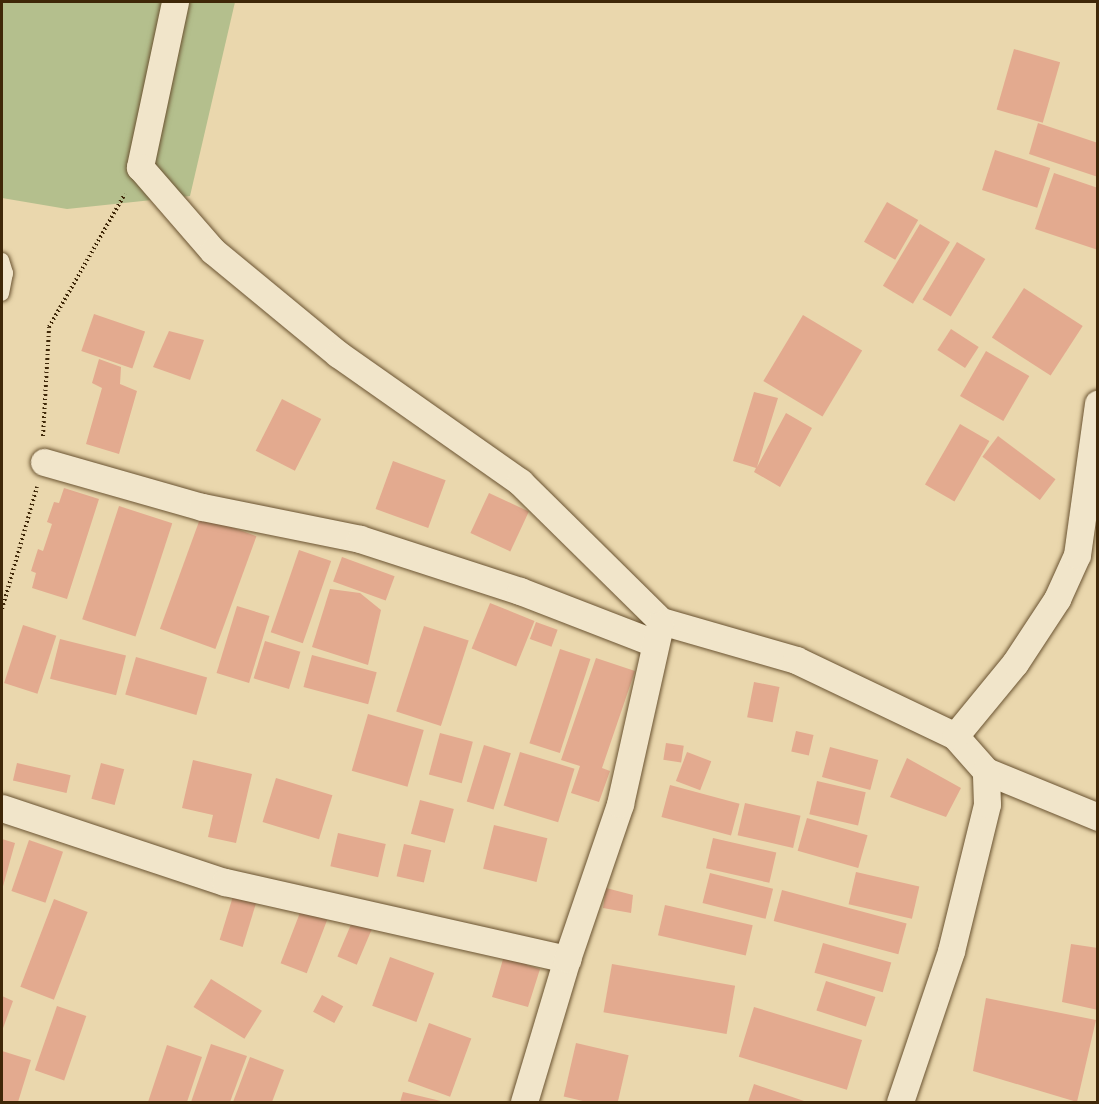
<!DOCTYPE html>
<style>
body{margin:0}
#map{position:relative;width:1099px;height:1104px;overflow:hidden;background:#ead7ad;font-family:Cardo,serif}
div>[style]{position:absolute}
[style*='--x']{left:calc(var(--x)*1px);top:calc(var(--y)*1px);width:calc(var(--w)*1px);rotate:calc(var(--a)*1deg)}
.green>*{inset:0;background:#b4bf8d}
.building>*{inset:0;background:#e3aa8f;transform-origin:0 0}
.path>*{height:4px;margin-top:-2px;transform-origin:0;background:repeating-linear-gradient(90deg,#3f2708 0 1.5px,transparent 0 4.5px)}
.roads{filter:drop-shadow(0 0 2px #6a5331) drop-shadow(0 0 2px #6a5331)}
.lane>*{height:14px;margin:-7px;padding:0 7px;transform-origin:7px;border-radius:7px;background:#f1e5ca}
.street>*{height:27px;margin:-13.5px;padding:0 13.5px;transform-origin:13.5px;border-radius:13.5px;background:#f1e5ca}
span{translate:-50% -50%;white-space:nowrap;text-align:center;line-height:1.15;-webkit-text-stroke:5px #f1e5ca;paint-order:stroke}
.frame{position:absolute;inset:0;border:3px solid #3f2708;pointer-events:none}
</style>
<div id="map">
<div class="green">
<i style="clip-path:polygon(2px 2px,235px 2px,190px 196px,67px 209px,2px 198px)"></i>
</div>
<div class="building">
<i style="left:1014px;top:49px;width:48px;height:63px;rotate:16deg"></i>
<i style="clip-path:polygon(1038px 123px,1098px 143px,1098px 177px,1029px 154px)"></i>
<i style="left:995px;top:150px;width:58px;height:42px;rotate:18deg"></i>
<i style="clip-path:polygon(1054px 173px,1098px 188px,1098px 250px,1035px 229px)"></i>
<i style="left:887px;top:202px;width:36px;height:46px;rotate:30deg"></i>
<i style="left:920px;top:224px;width:35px;height:72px;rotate:31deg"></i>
<i style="left:957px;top:242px;width:33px;height:67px;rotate:31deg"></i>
<i style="left:1024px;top:288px;width:70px;height:59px;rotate:33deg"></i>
<i style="left:94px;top:314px;width:54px;height:39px;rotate:19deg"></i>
<i style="left:803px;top:315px;width:69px;height:77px;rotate:31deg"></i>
<i style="left:951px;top:329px;width:33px;height:25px;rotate:33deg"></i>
<i style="clip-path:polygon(169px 331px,204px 340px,190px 380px,153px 367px)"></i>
<i style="left:986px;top:351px;width:50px;height:52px;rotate:30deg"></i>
<i style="clip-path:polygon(99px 359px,121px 367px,120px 384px,137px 391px,119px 454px,86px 444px,102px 388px,92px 383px)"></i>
<i style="clip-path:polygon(754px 392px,778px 398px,757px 467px,786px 413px,812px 428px,780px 487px,754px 472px,756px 468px,733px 461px)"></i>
<i style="left:282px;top:399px;width:44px;height:58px;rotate:27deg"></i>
<i style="left:960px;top:424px;width:34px;height:70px;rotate:30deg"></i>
<i style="left:998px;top:436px;width:72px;height:26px;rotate:37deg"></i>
<i style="left:393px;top:461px;width:56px;height:51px;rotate:20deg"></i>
<i style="clip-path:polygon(64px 488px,99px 499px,67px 599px,32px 588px,36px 573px,31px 571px,38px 549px,43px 551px,52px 524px,47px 522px,54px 502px,59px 503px)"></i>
<i style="left:489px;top:493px;width:44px;height:44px;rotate:25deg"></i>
<i style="left:119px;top:506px;width:56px;height:119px;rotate:18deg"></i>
<i style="left:201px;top:516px;width:59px;height:120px;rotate:20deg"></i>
<i style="left:299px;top:550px;width:34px;height:87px;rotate:19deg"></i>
<i style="left:342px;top:557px;width:56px;height:26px;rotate:20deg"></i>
<i style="clip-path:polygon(330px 589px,360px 593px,381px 610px,368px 665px,312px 647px)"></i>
<i style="left:490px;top:603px;width:48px;height:49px;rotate:22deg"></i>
<i style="left:237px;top:606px;width:34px;height:70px;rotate:17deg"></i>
<i style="left:536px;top:622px;width:23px;height:18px;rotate:20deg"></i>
<i style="left:23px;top:625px;width:35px;height:61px;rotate:18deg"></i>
<i style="left:424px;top:626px;width:47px;height:90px;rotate:18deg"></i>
<i style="left:60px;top:639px;width:68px;height:41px;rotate:14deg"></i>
<i style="left:265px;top:641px;width:37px;height:39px;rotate:17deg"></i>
<i style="left:560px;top:649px;width:32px;height:99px;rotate:18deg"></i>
<i style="left:312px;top:655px;width:67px;height:33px;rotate:15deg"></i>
<i style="left:136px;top:657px;width:74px;height:39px;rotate:16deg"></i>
<i style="clip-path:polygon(596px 658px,635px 671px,602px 768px,610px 771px,599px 802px,571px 793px,580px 766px,561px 760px)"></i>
<i style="left:754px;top:682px;width:26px;height:36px;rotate:11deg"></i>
<i style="left:368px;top:714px;width:58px;height:59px;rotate:16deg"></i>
<i style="left:796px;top:731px;width:18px;height:21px;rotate:13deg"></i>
<i style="left:440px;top:733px;width:34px;height:43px;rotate:15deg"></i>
<i style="left:666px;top:743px;width:18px;height:17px;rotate:9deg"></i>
<i style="left:484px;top:745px;width:28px;height:59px;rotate:17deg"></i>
<i style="left:830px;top:747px;width:50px;height:31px;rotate:15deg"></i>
<i style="left:520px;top:752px;width:57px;height:56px;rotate:17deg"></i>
<i style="left:687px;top:752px;width:26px;height:31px;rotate:21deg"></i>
<i style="clip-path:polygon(907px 758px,961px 788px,946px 817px,890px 797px)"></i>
<i style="clip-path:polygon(193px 760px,252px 774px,236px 843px,208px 837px,213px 815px,182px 808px)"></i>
<i style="left:17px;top:763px;width:55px;height:18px;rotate:13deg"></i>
<i style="left:101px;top:763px;width:24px;height:37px;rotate:15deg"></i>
<i style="left:276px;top:778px;width:59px;height:46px;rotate:17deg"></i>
<i style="left:817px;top:781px;width:50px;height:34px;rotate:13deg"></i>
<i style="left:670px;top:785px;width:72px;height:33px;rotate:15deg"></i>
<i style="left:420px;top:800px;width:35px;height:35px;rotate:15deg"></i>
<i style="left:745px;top:803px;width:57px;height:33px;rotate:13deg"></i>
<i style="left:807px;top:818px;width:63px;height:34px;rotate:16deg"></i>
<i style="left:494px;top:825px;width:55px;height:45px;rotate:14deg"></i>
<i style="left:338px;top:833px;width:49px;height:34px;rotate:13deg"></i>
<i style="left:713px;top:838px;width:65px;height:31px;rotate:13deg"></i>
<i style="clip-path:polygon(2px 839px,15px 843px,2px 890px)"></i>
<i style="left:29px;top:840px;width:36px;height:54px;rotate:19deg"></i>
<i style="left:404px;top:844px;width:28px;height:33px;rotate:13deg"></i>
<i style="left:856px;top:872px;width:65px;height:33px;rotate:13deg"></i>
<i style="left:710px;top:873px;width:65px;height:31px;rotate:14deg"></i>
<i style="clip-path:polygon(606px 888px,633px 895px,631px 913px,603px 908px)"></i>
<i style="left:782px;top:890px;width:129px;height:32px;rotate:15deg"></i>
<i style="left:234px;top:893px;width:24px;height:49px;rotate:17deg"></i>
<i style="left:54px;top:899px;width:36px;height:94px;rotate:21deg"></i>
<i style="left:665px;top:905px;width:90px;height:31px;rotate:13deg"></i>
<i style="left:301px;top:910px;width:28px;height:57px;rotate:21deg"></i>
<i style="left:355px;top:915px;width:21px;height:45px;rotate:23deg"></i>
<i style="left:823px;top:943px;width:71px;height:31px;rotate:16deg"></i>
<i style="clip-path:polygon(1071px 944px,1098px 948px,1098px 1010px,1062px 1002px)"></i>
<i style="clip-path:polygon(506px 949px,529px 957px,527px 965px,540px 969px,528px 1007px,492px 997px)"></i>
<i style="left:390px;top:957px;width:47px;height:52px;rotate:20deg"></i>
<i style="left:612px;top:964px;width:125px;height:49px;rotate:10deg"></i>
<i style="left:211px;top:979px;width:60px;height:33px;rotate:32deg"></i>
<i style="left:826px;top:981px;width:52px;height:31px;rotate:18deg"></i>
<i style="left:322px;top:995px;width:24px;height:19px;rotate:28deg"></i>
<i style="clip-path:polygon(2px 996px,13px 1001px,2px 1031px)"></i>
<i style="clip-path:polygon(986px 998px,1096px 1020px,1077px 1102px,973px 1071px)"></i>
<i style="left:57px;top:1006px;width:31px;height:68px;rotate:19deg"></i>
<i style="left:754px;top:1007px;width:113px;height:52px;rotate:17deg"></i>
<i style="left:429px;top:1023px;width:45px;height:62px;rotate:20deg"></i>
<i style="left:576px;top:1043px;width:54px;height:55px;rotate:13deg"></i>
<i style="clip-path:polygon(211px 1044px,247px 1056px,230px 1102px,191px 1102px)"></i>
<i style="clip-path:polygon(167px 1045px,202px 1057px,187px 1102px,148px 1102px)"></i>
<i style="clip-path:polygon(2px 1051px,31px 1060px,18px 1102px,2px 1102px)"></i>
<i style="clip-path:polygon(250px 1057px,284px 1070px,272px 1102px,233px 1102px)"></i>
<i style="clip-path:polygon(754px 1084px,807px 1102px,748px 1102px)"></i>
<i style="clip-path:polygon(403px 1092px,445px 1102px,400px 1102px)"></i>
</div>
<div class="path">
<i style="--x:43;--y:436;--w:109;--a:-86.8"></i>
<i style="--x:49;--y:327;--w:153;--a:-60.3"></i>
<i style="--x:2;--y:609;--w:127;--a:-74"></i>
</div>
<div class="roads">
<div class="lane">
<i style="--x:2;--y:260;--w:14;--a:73"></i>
<i style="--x:6;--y:273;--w:21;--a:101"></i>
</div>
<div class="street">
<i style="--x:175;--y:2;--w:169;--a:102"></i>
<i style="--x:140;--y:167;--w:111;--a:49"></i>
<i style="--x:213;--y:251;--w:162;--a:39.5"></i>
<i style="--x:338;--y:354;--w:223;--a:35.1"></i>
<i style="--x:520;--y:482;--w:198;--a:44.6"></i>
<i style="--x:661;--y:621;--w:141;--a:16.1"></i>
<i style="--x:796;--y:660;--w:176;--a:25.5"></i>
<i style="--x:955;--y:736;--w:47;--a:48.5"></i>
<i style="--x:986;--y:771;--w:121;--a:22.3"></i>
<i style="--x:44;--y:462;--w:164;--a:15.9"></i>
<i style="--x:202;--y:507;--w:161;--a:11.4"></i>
<i style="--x:360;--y:539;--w:168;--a:18"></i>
<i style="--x:520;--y:591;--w:144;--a:21.2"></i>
<i style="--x:955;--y:736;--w:94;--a:-50.6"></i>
<i style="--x:1015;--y:663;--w:77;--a:-56.7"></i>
<i style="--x:1057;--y:599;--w:48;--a:-65.6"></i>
<i style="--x:1077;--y:555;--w:153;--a:-82.1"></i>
<i style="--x:2;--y:808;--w:235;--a:18.4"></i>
<i style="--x:225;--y:882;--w:351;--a:12.7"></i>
<i style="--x:524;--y:1102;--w:149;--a:-73.3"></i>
<i style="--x:567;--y:959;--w:164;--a:-71.1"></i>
<i style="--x:620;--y:804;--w:183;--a:-77.4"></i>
<i style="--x:900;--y:1102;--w:159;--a:-71.3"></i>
<i style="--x:951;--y:951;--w:151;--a:-76.2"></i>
<i style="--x:987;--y:804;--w:33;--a:-92"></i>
</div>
</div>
<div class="frame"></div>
</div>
